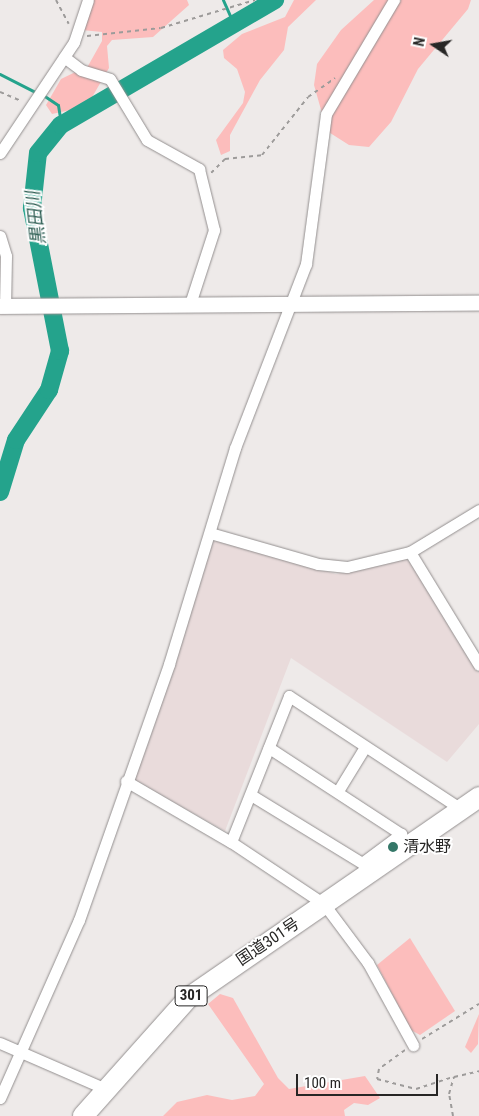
<!DOCTYPE html>
<meta charset="utf-8">
<style>
body{margin:0}
#map{position:relative;width:479px;height:1116px;overflow:hidden;background:#eeeae9;font-family:"Roboto Condensed","Noto Sans JP",sans-serif}
div>[style]{position:absolute}
[style*='--x']{left:calc(var(--x)*1px);top:calc(var(--y)*1px);width:calc(var(--w)*1px);rotate:calc(var(--a)*1deg)}
.built>*{inset:0;background:#e9dbdb}
.green>*{inset:0;background:#fcbdbc}
.stream>*{height:3px;margin:-1.5px;padding:0 1.5px;transform-origin:1.5px;border-radius:1.5px;background:#24a38c}
.river>*{height:18px;margin:-9px;padding:0 9px;transform-origin:9px;border-radius:9px;background:#24a38c}
.path>*{height:2px;margin-top:-1px;transform-origin:0;background:repeating-linear-gradient(90deg,#9d9b9a 0 4px,transparent 0 8px)}
.roads{filter:drop-shadow(0 0 1px #938f8f) drop-shadow(0 0 1px #938f8f)}
.street>*{height:11px;margin:-5.5px;padding:0 5.5px;transform-origin:5.5px;border-radius:5.5px;background:#fff}
.secondary>*{height:15px;margin:-7.5px;padding:0 7.5px;transform-origin:7.5px;border-radius:7.5px;background:#fff}
.highway>*{height:20px;margin:-10px;padding:0 10px;transform-origin:10px;border-radius:10px;background:#fff}
.dots>*{width:14px;height:14px;translate:-50% -50%;box-sizing:border-box;border:2px solid #fff;border-radius:50%}
span{translate:-50% -50%;white-space:nowrap;text-align:center;line-height:1.15;-webkit-text-stroke:4px #fff;paint-order:stroke}
.shield-label span{padding:1px 4px;background:#fff;border:1px solid;border-radius:4px;-webkit-text-stroke-width:0}
.shield-label{font-size:15px;color:#272625;font-weight:700}
.poi-label{font-size:16px;color:#272625}
.left{translate:0 -50%;text-align:left}
.street-label{font-size:16px;color:#272625}
.water-label{font-size:18px;color:#2d5e53;font-style:italic}
.north{position:absolute;left:409px;top:20px;width:50px;height:50px;-webkit-text-stroke:4px #fff;paint-order:stroke;rotate:282deg;font-size:14px;font-weight:700;line-height:20px;text-align:center;color:#272625}
.north::after{content:'';display:block;margin:auto;width:18px;height:22px;background:#272625;clip-path:polygon(50% 0,100% 100%,50% 72%,0 100%)}
.scale{position:absolute;left:296px;top:1074px;width:142px;height:22px;box-sizing:border-box;border:2px solid #272625;border-top:0;padding-left:6px;font-size:15px;line-height:18px;white-space:nowrap;color:#272625;-webkit-text-stroke:4px #fff;paint-order:stroke}
</style>
<div id="map">
<div class="built">
<i style="clip-path:polygon(219px 541px,336px 574px,404px 558px,409px 561px,479px 671px,479px 724px,447px 762px,291px 658px,225px 831px,130px 778px,213px 542px)"></i>
</div>
<div class="green">
<i style="clip-path:polygon(92px 0,187px 0,189px 5px,153px 37px,112px 40px,107px 46px,109px 68px,91px 99px,75px 109px,52px 114px,46px 105px,61px 79px,88px 66px,102px 41px,102px 32px,82px 30px)"></i>
<i style="clip-path:polygon(294px 0,316px 0,288px 27px,284px 50px,260px 80px,230px 135px,230px 151px,221px 155px,216px 140px,243px 103px,245px 92px,237px 69px,224px 58px,223px 50px,242px 34px,285px 17px)"></i>
<i style="clip-path:polygon(374px 0,471px 0,468px 9px,418px 69px,391px 122px,369px 147px,349px 145px,327px 131px,314px 85px,317px 64px,341px 30px)"></i>
<i style="clip-path:polygon(410px 938px,455px 1011px,420px 1035px,411px 1030px,377px 965px)"></i>
<i style="clip-path:polygon(220px 994px,233px 998px,278px 1078px,289px 1089px,365px 1076px,380px 1098px,368px 1105px,354px 1103px,344px 1110px,345px 1116px,163px 1116px,177px 1102px,207px 1095px,232px 1100px,255px 1096px,264px 1084px,208px 1004px)"></i>
<i style="clip-path:polygon(479px 1014px,478px 1044px,471px 1053px,465px 1047px)"></i>
</div>
<div class="stream">
<i style="--x:223;--y:0;--w:24;--a:66"></i>
<i style="--x:0;--y:74;--w:42;--a:27.2"></i>
<i style="--x:43;--y:95;--w:18;--a:34"></i>
<i style="--x:58;--y:105;--w:20;--a:81"></i>
</div>
<div class="river">
<i style="--x:0;--y:492;--w:54;--a:-72.9"></i>
<i style="--x:16;--y:440;--w:60;--a:-56.6"></i>
<i style="--x:49;--y:390;--w:41;--a:-74.2"></i>
<i style="--x:60;--y:351;--w:146;--a:-101.1"></i>
<i style="--x:32;--y:208;--w:55;--a:-83.8"></i>
<i style="--x:38;--y:153;--w:36;--a:-51"></i>
<i style="--x:61;--y:125;--w:248;--a:-30.3"></i>
</div>
<div class="path">
<i style="--x:56;--y:0;--w:27;--a:62"></i>
<i style="--x:87;--y:36;--w:74;--a:-6.2"></i>
<i style="--x:161;--y:28;--w:98;--a:-16.6"></i>
<i style="--x:0;--y:92;--w:23;--a:23"></i>
<i style="--x:211;--y:173;--w:20;--a:-45"></i>
<i style="--x:225;--y:159;--w:37;--a:-6"></i>
<i style="--x:262;--y:155;--w:74;--a:-51.6"></i>
<i style="--x:308;--y:97;--w:33;--a:-35"></i>
<i style="--x:422;--y:1039;--w:67;--a:-31.6"></i>
<i style="--x:405;--y:1050;--w:32;--a:144"></i>
<i style="--x:379;--y:1069;--w:10;--a:101"></i>
<i style="--x:377;--y:1079;--w:40;--a:14.4"></i>
<i style="--x:416;--y:1089;--w:40;--a:-18"></i>
<i style="--x:453;--y:1116;--w:22;--a:-100"></i>
<i style="--x:449;--y:1094;--w:18;--a:-74"></i>
<i style="--x:454;--y:1077;--w:26;--a:-13"></i>
</div>
<div class="roads">
<div class="street">
<i style="--x:64;--y:57;--w:21;--a:37"></i>
<i style="--x:81;--y:70;--w:30;--a:17"></i>
<i style="--x:110;--y:79;--w:71;--a:58.8"></i>
<i style="--x:147;--y:140;--w:60;--a:29.1"></i>
<i style="--x:199;--y:169;--w:63;--a:76.2"></i>
<i style="--x:214;--y:230;--w:78;--a:108"></i>
<i style="--x:0;--y:153;--w:133;--a:-56.3"></i>
<i style="--x:74;--y:42;--w:44;--a:-71.6"></i>
<i style="--x:0;--y:236;--w:21;--a:73"></i>
<i style="--x:6;--y:256;--w:51;--a:91.1"></i>
<i style="--x:210;--y:533;--w:112;--a:16"></i>
<i style="--x:318;--y:564;--w:29;--a:6"></i>
<i style="--x:347;--y:567;--w:65;--a:-13.4"></i>
<i style="--x:410;--y:552;--w:81;--a:-31.3"></i>
<i style="--x:410;--y:552;--w:132;--a:58.6"></i>
<i style="--x:126;--y:781;--w:121;--a:30.2"></i>
<i style="--x:231;--y:842;--w:112;--a:33.7"></i>
<i style="--x:324;--y:904;--w:74;--a:53.3"></i>
<i style="--x:368;--y:963;--w:94;--a:61.2"></i>
<i style="--x:338;--y:791;--w:52;--a:-58.5"></i>
<i style="--x:251;--y:795;--w:130;--a:31.5"></i>
<i style="--x:362;--y:863;--w:49;--a:-36.6"></i>
<i style="--x:401;--y:834;--w:158;--a:-146.9"></i>
<i style="--x:231;--y:842;--w:157;--a:-68.3"></i>
<i style="--x:289;--y:696;--w:206;--a:33.3"></i>
<i style="--x:0;--y:1043;--w:116;--a:23.5"></i>
<i style="--x:0;--y:1098;--w:195;--a:-66.1"></i>
<i style="--x:79;--y:920;--w:271;--a:-70.6"></i>
<i style="--x:169;--y:664;--w:226;--a:-73"></i>
<i style="--x:235;--y:448;--w:197;--a:-68.9"></i>
<i style="--x:306;--y:264;--w:151;--a:-82.4"></i>
<i style="--x:326;--y:114;--w:133;--a:-59.2"></i>
</div>
<div class="secondary">
<i style="--x:0;--y:306;--w:479;--a:-0.4"></i>
</div>
<div class="highway">
<i style="--x:83;--y:1116;--w:158;--a:-48.3"></i>
<i style="--x:188;--y:998;--w:354;--a:-34.6"></i>
</div>
</div>
<div class="dots">
<i style="left:393px;top:847px;background:#347768"></i>
</div>
<div class="shield-label">
<span style="left:191px;top:996px">301</span>
</div>
<div class="poi-label">
<span class="left" style="left:403px;top:847px">清水野</span>
</div>
<div class="street-label">
<span style="left:268px;top:942px;rotate:-34deg">国道301号</span>
</div>
<div class="water-label">
<span style="left:36px;top:218px;rotate:-97deg">黒田川</span>
</div>
<div class="north">N</div>
<div class="scale">100 m</div>
</div>
